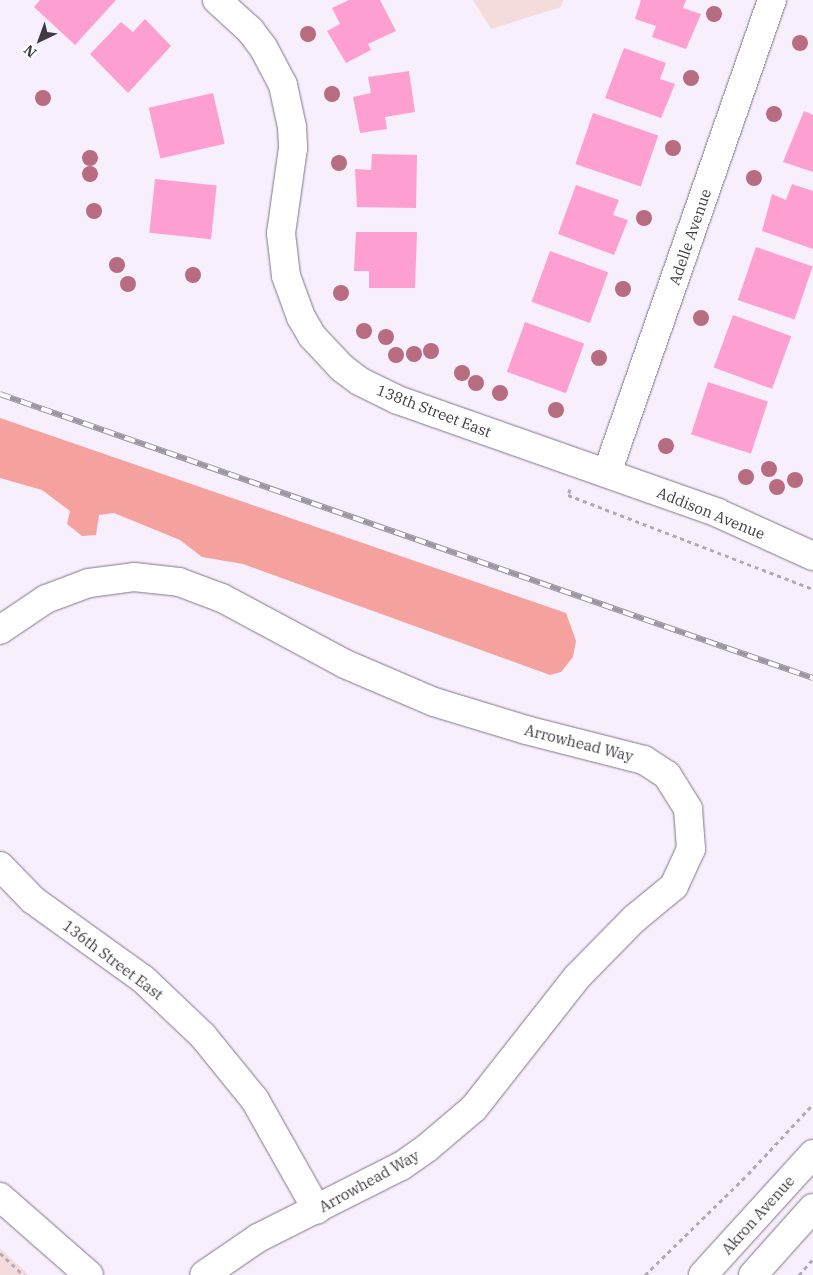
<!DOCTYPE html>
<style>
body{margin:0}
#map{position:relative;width:813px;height:1275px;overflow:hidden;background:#f8effd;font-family:"IBM Plex Serif",serif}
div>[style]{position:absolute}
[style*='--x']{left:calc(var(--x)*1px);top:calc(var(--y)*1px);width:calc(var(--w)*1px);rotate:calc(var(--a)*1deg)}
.green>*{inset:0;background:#f3dcdb}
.forest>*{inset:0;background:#f5a19e}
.building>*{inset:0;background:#fd9fd1;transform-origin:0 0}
.path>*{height:3px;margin-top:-1.5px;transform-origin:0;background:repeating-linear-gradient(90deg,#b1a9b5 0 4px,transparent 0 8px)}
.roads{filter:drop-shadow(0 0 1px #817488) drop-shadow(0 0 1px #817488)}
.street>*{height:28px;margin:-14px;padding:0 14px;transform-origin:14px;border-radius:14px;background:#fff}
.secondary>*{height:28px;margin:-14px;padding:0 14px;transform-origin:14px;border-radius:14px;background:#fff}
.rail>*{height:5.5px;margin-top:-2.75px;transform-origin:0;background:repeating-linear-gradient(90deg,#fff 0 11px,#9d95a1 0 22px);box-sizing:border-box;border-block:1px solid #9d95a1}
.trees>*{width:16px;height:16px;margin:-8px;border-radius:50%;background:#b86c80}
span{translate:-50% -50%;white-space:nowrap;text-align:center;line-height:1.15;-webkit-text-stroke:4.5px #fff;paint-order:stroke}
.street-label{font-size:15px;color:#403a43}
.north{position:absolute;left:15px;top:15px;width:50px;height:50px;-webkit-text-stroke:4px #fff;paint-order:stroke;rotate:222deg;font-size:14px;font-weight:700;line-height:20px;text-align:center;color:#403a43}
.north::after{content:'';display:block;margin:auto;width:18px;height:22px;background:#403a43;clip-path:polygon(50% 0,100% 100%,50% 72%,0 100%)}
</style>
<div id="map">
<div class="green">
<i style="clip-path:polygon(473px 0,563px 0,561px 7px,491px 29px)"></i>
<i style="clip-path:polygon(0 1248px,29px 1275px,0 1275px)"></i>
</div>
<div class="forest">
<i style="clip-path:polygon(0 418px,566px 613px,576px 641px,573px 657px,561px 672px,550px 675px,243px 564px,202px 557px,180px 540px,114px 513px,99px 515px,96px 535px,82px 536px,67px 524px,70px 511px,42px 490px,0 478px)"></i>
</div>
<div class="building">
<i style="clip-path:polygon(40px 0,116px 0,75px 45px,34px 7px)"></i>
<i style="clip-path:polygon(349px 0,380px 0,396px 31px,368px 44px,371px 50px,346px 63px,327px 31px,340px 24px,332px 8px)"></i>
<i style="clip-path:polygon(641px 0,686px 0,683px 8px,701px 14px,686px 49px,652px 37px,656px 26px,635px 19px)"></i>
<i style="clip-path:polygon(145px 19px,171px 46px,128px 93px,90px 54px,121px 22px,133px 32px)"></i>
<i style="clip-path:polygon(624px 48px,666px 63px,660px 79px,675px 84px,661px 118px,605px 98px)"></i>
<i style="clip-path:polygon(409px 71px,415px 112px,385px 117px,387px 129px,360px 133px,353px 97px,371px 93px,368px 77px)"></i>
<i style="left:213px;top:93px;width:52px;height:66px;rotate:77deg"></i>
<i style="clip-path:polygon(804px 111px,813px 115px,813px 172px,783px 162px)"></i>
<i style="left:593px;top:113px;width:69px;height:54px;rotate:19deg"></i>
<i style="clip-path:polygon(372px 154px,417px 155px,416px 208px,357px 207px,355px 169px,371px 170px)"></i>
<i style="left:155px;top:179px;width:62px;height:54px;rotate:6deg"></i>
<i style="clip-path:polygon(792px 184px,813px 191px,813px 249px,762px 231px,772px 194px,786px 200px)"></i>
<i style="clip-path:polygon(576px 185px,619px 200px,613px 215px,628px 220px,614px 255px,558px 234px)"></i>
<i style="clip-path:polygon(356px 232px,417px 232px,415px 288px,369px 288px,369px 271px,354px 271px)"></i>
<i style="left:756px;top:247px;width:60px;height:56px;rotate:19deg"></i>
<i style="left:550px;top:251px;width:62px;height:54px;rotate:20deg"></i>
<i style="left:733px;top:315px;width:62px;height:56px;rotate:20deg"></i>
<i style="left:525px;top:322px;width:63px;height:53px;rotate:20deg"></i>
<i style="left:708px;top:382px;width:63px;height:55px;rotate:18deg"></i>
</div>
<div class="path">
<i style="--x:570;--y:489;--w:6;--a:108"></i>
<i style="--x:568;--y:495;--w:262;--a:21"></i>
<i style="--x:0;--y:1253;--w:33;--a:43"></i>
<i style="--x:645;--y:1275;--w:144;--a:-44.4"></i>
<i style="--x:748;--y:1174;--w:96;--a:-47.1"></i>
<i style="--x:799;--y:1275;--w:21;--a:-49"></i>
</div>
<div class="roads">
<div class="street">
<i style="--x:217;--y:0;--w:45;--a:42.3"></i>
<i style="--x:250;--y:30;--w:21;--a:53"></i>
<i style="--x:263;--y:47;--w:43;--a:62.2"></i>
<i style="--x:283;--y:85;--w:43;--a:77.9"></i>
<i style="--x:292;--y:127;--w:21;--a:87"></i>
<i style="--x:293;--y:148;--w:86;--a:98"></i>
<i style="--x:281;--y:233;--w:43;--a:83.4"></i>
<i style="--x:286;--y:276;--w:44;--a:69.9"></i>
<i style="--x:301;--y:317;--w:22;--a:60"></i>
<i style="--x:312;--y:336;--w:44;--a:46.8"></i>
<i style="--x:342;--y:368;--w:21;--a:37"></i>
<i style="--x:359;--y:381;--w:43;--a:26"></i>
<i style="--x:398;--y:400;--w:339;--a:19.4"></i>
<i style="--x:718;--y:513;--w:104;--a:24.4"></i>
<i style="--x:607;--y:473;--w:501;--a:-70.77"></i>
<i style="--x:0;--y:630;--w:55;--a:-34"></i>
<i style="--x:46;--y:599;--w:46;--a:-20.4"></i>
<i style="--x:89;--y:583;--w:45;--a:-7.6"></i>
<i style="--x:134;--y:577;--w:45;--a:6.3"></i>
<i style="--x:179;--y:582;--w:46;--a:20.4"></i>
<i style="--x:222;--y:598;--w:140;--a:28.2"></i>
<i style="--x:345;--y:664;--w:97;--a:23.1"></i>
<i style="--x:434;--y:702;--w:96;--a:16.9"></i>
<i style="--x:526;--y:730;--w:122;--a:14.3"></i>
<i style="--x:644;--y:760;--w:27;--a:33"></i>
<i style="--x:667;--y:775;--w:40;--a:58"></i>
<i style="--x:688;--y:809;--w:40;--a:85.7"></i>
<i style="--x:691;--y:849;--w:41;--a:114.7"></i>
<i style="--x:674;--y:886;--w:52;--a:140.5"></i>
<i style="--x:634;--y:919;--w:81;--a:134.5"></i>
<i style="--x:577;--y:977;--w:167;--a:128.2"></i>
<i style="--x:474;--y:1108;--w:62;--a:139.6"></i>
<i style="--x:427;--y:1148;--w:32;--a:145"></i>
<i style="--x:401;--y:1166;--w:160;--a:153.3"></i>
<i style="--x:258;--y:1238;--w:65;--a:145.6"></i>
<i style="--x:0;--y:866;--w:47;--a:45.9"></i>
<i style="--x:33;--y:900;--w:135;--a:35.7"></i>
<i style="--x:143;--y:979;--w:83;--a:43.5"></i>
<i style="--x:203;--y:1036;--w:82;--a:50.9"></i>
<i style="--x:255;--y:1100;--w:126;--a:60.6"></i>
</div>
<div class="secondary">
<i style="--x:0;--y:1197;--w:118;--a:41.2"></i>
<i style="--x:703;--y:1275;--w:164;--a:-47.7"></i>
<i style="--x:753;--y:1275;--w:90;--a:-48.2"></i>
</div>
</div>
<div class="rail">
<i style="--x:0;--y:394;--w:861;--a:19.26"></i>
</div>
<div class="trees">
<i style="left:714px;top:14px"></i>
<i style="left:308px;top:34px"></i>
<i style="left:800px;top:43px"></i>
<i style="left:691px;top:78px"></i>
<i style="left:332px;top:94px"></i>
<i style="left:43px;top:98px"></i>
<i style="left:774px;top:114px"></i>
<i style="left:673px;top:148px"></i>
<i style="left:90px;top:158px"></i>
<i style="left:339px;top:163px"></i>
<i style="left:90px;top:174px"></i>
<i style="left:754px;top:178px"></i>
<i style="left:94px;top:211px"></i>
<i style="left:644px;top:218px"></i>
<i style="left:117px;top:265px"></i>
<i style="left:193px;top:275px"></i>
<i style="left:128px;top:284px"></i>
<i style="left:623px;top:289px"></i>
<i style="left:341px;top:293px"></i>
<i style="left:701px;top:318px"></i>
<i style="left:364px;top:331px"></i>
<i style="left:386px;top:337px"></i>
<i style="left:431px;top:351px"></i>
<i style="left:414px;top:354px"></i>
<i style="left:396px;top:355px"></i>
<i style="left:599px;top:358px"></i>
<i style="left:462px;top:373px"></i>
<i style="left:476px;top:383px"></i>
<i style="left:500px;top:393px"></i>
<i style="left:556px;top:410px"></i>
<i style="left:666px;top:446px"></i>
<i style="left:769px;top:469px"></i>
<i style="left:746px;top:477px"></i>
<i style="left:795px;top:480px"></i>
<i style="left:777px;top:487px"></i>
</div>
<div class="street-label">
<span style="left:690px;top:237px;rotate:-71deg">Adelle Avenue</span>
<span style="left:434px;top:411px;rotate:21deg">138th Street East</span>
<span style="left:711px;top:513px;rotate:22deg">Addison Avenue</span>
<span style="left:579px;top:743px;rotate:14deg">Arrowhead Way</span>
<span style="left:113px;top:960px;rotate:37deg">136th Street East</span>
<span style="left:369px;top:1181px;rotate:-29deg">Arrowhead Way</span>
<span style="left:758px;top:1215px;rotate:-48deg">Akron Avenue</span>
</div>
<div class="north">N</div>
</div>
